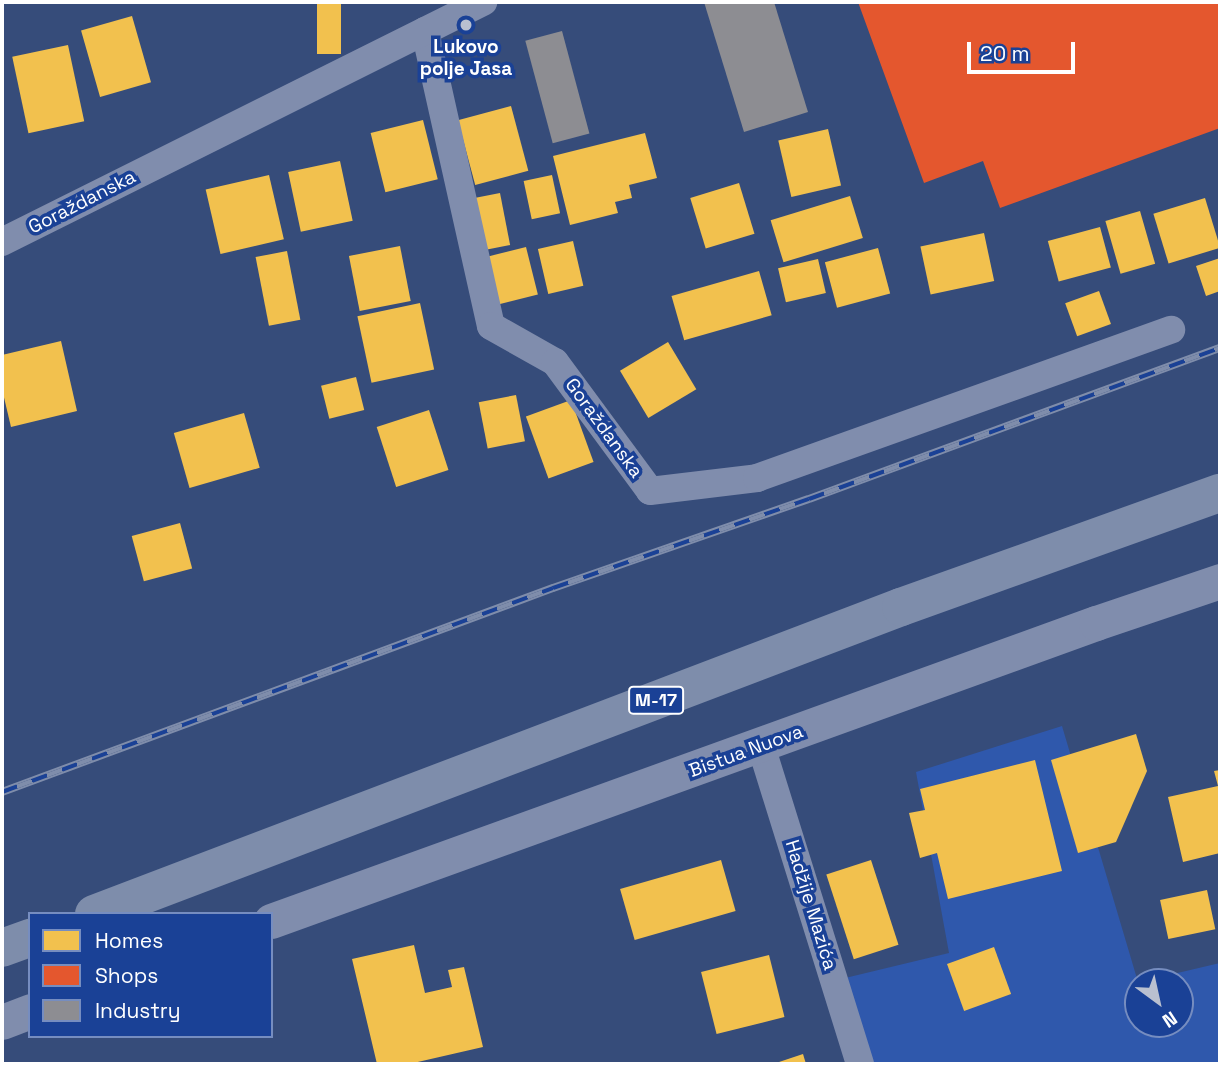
<!DOCTYPE html>
<meta charset="utf-8">
<style>
body{margin:0}
#map{position:relative;width:1222px;height:1066px;overflow:hidden;background:#364c7a;font-family:"Space Grotesk",sans-serif}
div>[style]{position:absolute}
[style*='--x']{left:calc(var(--x)*1px);top:calc(var(--y)*1px);width:calc(var(--w)*1px);rotate:calc(var(--a)*1deg)}
.green>*{inset:0;background:#2f58ac}
.homes>*{inset:0;background:#f2c14e;transform-origin:0 0}
.shops>*{inset:0;background:#e4572e}
.industry>*{inset:0;background:#8d8d92;transform-origin:0 0}
.minor>*{height:28px;margin:-14px;padding:0 14px;transform-origin:14px;border-radius:14px;background:#808dad}
.tertiary>*{height:35px;margin:-17.5px;padding:0 17.5px;transform-origin:17.5px;border-radius:17.5px;background:#808dad}
.trunk>*{height:38px;margin:-19px;padding:0 19px;transform-origin:19px;border-radius:19px;background:#7e8dab}
.rail>*{height:8px;margin-top:-4px;transform-origin:0;background:repeating-linear-gradient(90deg,#1a4196 0 16px,#7f8dab 0 32px);box-sizing:border-box;border-block:2px solid #7f8dab}
.dots>*{width:19px;height:19px;translate:-50% -50%;box-sizing:border-box;border:4px solid #1a4196;border-radius:50%}
span{translate:-50% -50%;white-space:nowrap;text-align:center;line-height:1.15;-webkit-text-stroke:7px #1a4196;paint-order:stroke}
.shield-label span{padding:2px 5px;background:#1a4196;border:2px solid;border-radius:5px;-webkit-text-stroke-width:0}
.shield-label{font-size:18px;color:#fff;font-weight:700}
.poi-label{font-size:19px;color:#fff;font-weight:700}
.street-label{font-size:19px;color:#fff}
.frame{position:absolute;inset:0;border:4px solid #fff;pointer-events:none}
.legend{position:absolute;left:28px;top:912px;width:245px;height:126px;box-sizing:border-box;background:#1a4196;border:2px solid #768dc0;margin:0;padding:9px 12px;list-style:none;font-size:21px;color:#fff}
.legend li{display:flex;align-items:center;gap:14px;height:35px}
.legend b{width:35px;border:2px solid #768dc0}
.north{position:absolute;left:1124px;top:968px;width:70px;height:70px;box-sizing:border-box;background:#1a4196;border:2px solid #768dc0;border-radius:50%;rotate:147deg;font-size:19px;font-weight:700;line-height:28px;text-align:center;color:#fff}
.north::after{content:'';display:block;margin:auto;width:24px;height:32px;background:#b9c0d0;clip-path:polygon(50% 0,100% 100%,50% 72%,0 100%)}
.scale{position:absolute;left:967px;top:42px;width:108px;height:32px;box-sizing:border-box;border:4px solid #fff;border-top:0;padding-left:9px;font-size:21px;line-height:24px;white-space:nowrap;color:#fff;-webkit-text-stroke:5px #1a4196;paint-order:stroke}
</style>
<div id="map">
<div class="green">
<i style="clip-path:polygon(1062px 726px,1138px 982px,1138px 1024px,1180px 1024px,1180px 982px,1139px 982px,1220px 963px,1220px 1064px,870px 1064px,841px 979px,949px 953px,916px 772px)"></i>
</div>
<div class="homes">
<i style="left:317px;top:4px;width:24px;height:50px"></i>
<i style="left:132px;top:16px;width:69px;height:53px;rotate:74deg"></i>
<i style="left:68px;top:45px;width:78px;height:57px;rotate:78deg"></i>
<i style="left:511px;top:106px;width:67px;height:55px;rotate:75deg"></i>
<i style="left:423px;top:120px;width:61px;height:54px;rotate:76deg"></i>
<i style="left:828px;top:129px;width:58px;height:51px;rotate:77deg"></i>
<i style="clip-path:polygon(645px 133px,657px 178px,629px 185px,632px 198px,615px 202px,618px 213px,570px 225px,553px 156px)"></i>
<i style="left:340px;top:161px;width:61px;height:53px;rotate:78deg"></i>
<i style="left:269px;top:175px;width:66px;height:65px;rotate:77deg"></i>
<i style="left:552px;top:175px;width:39px;height:29px;rotate:78deg"></i>
<i style="left:739px;top:183px;width:53px;height:51px;rotate:73deg"></i>
<i style="left:500px;top:193px;width:53px;height:26px;rotate:79deg"></i>
<i style="left:850px;top:196px;width:44px;height:83px;rotate:73deg"></i>
<i style="left:1205px;top:198px;width:52px;height:54px;rotate:73deg"></i>
<i style="left:1140px;top:211px;width:55px;height:36px;rotate:74deg"></i>
<i style="left:1100px;top:227px;width:42px;height:54px;rotate:75deg"></i>
<i style="left:984px;top:233px;width:49px;height:65px;rotate:78deg"></i>
<i style="left:573px;top:241px;width:46px;height:36px;rotate:77deg"></i>
<i style="left:400px;top:246px;width:56px;height:52px;rotate:79deg"></i>
<i style="left:526px;top:247px;width:49px;height:41px;rotate:76deg"></i>
<i style="left:878px;top:248px;width:47px;height:55px;rotate:75deg"></i>
<i style="left:287px;top:251px;width:70px;height:32px;rotate:79deg"></i>
<i style="clip-path:polygon(1220px 258px,1220px 291px,1206px 296px,1196px 266px)"></i>
<i style="left:818px;top:259px;width:35px;height:41px;rotate:77deg"></i>
<i style="left:759px;top:271px;width:46px;height:91px;rotate:74deg"></i>
<i style="left:1099px;top:291px;width:35px;height:36px;rotate:70deg"></i>
<i style="left:420px;top:303px;width:68px;height:64px;rotate:78deg"></i>
<i style="clip-path:polygon(61px 341px,77px 411px,11px 427px,2px 389px,2px 355px)"></i>
<i style="left:668px;top:342px;width:55px;height:56px;rotate:59deg"></i>
<i style="left:356px;top:377px;width:34px;height:36px;rotate:76deg"></i>
<i style="left:516px;top:395px;width:47px;height:38px;rotate:79deg"></i>
<i style="left:571px;top:400px;width:66px;height:48px;rotate:70deg"></i>
<i style="left:429px;top:410px;width:63px;height:55px;rotate:72deg"></i>
<i style="left:244px;top:413px;width:57px;height:73px;rotate:74deg"></i>
<i style="left:180px;top:523px;width:47px;height:50px;rotate:75deg"></i>
<i style="clip-path:polygon(1136px 734px,1147px 771px,1116px 842px,1078px 853px,1051px 760px)"></i>
<i style="clip-path:polygon(1035px 760px,1062px 871px,948px 899px,937px 853px,920px 858px,909px 813px,925px 810px,920px 789px)"></i>
<i style="clip-path:polygon(1220px 770px,1220px 853px,1183px 862px,1168px 797px,1218px 786px,1214px 771px)"></i>
<i style="left:721px;top:860px;width:53px;height:105px;rotate:74deg"></i>
<i style="left:871px;top:860px;width:89px;height:47px;rotate:72deg"></i>
<i style="left:1207px;top:890px;width:40px;height:48px;rotate:78deg"></i>
<i style="clip-path:polygon(414px 945px,425px 993px,452px 987px,448px 970px,464px 967px,483px 1047px,409px 1064px,377px 1064px,352px 959px)"></i>
<i style="left:994px;top:947px;width:50px;height:50px;rotate:70deg"></i>
<i style="left:769px;top:955px;width:64px;height:70px;rotate:76deg"></i>
<i style="clip-path:polygon(803px 1054px,806px 1064px,773px 1064px)"></i>
</div>
<div class="shops">
<i style="clip-path:polygon(858px 2px,1220px 2px,1220px 128px,1000px 208px,983px 161px,924px 183px)"></i>
</div>
<div class="industry">
<i style="clip-path:polygon(704px 2px,774px 2px,808px 112px,744px 132px)"></i>
<i style="left:562px;top:31px;width:106px;height:38px;rotate:75deg"></i>
</div>
<div class="minor">
<i style="--x:425;--y:31;--w:302;--a:77.4"></i>
<i style="--x:491;--y:326;--w:73;--a:29.4"></i>
<i style="--x:555;--y:362;--w:160;--a:53.6"></i>
<i style="--x:650;--y:491;--w:108;--a:-6.9"></i>
<i style="--x:757;--y:478;--w:440;--a:-19.7"></i>
<i style="--x:2;--y:242;--w:538;--a:-26.52"></i>
<i style="--x:761;--y:746;--w:333;--a:72.7"></i>
</div>
<div class="tertiary">
<i style="--x:271;--y:921;--w:877;--a:-19.86"></i>
<i style="--x:1096;--y:623;--w:131;--a:-18.7"></i>
<i style="--x:2;--y:1022;--w:30;--a:-21"></i>
</div>
<div class="trunk">
<i style="--x:94;--y:914;--w:863;--a:-20.83"></i>
<i style="--x:901;--y:607;--w:339;--a:-19.7"></i>
<i style="--x:2;--y:948;--w:30;--a:-20"></i>
</div>
<div class="rail">
<i style="--x:2;--y:792;--w:588;--a:-20.32"></i>
<i style="--x:553;--y:588;--w:271;--a:-19.2"></i>
<i style="--x:809;--y:499;--w:438;--a:-20.2"></i>
</div>
<div class="dots">
<i style="left:466px;top:25px;background:#b9c0d0"></i>
</div>
<div class="shield-label">
<span style="left:656px;top:700px">M-17</span>
</div>
<div class="poi-label">
<span style="left:466px;top:58px">Lukovo<br>polje Jasa</span>
</div>
<div class="street-label">
<span style="left:82px;top:202px;rotate:-27deg">Goraždanska</span>
<span style="left:604px;top:428px;rotate:54deg">Goraždanska</span>
<span style="left:746px;top:751px;rotate:-20deg">Bistua Nuova</span>
<span style="left:811px;top:905px;rotate:73deg">Hadžije Mazića</span>
</div>
<div class="frame"></div>
<ul class="legend">
<li><b style="height:19px;background:#f2c14e"></b>Homes</li>
<li><b style="height:19px;background:#e4572e"></b>Shops</li>
<li><b style="height:19px;background:#8d8d92"></b>Industry</li>
</ul>
<div class="north">N</div>
<div class="scale">20 m</div>
</div>
